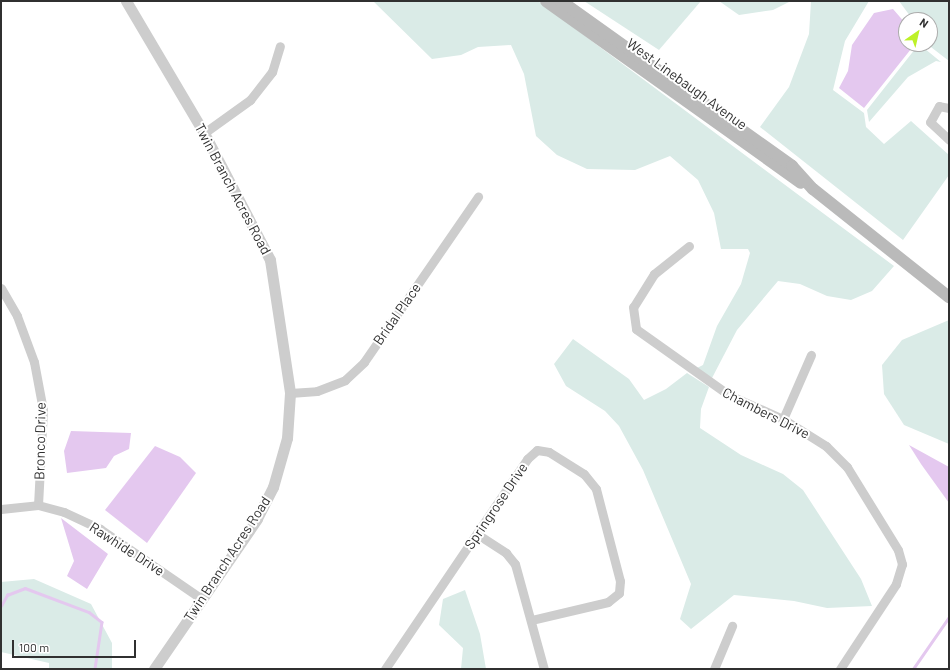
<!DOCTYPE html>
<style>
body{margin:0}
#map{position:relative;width:950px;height:670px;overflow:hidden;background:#fff;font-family:Barlow,sans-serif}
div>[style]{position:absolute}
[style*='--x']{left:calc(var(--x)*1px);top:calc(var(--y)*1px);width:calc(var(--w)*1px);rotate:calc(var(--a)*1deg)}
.green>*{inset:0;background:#daebe7}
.water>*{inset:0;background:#e4c8ef}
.stream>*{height:2.5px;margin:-1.25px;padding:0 1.25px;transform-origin:1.25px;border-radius:1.25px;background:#e4c8ef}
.minor>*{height:9px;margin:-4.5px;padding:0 4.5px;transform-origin:4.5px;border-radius:4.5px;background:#cdcdcd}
.tertiary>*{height:11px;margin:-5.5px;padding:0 5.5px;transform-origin:5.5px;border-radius:5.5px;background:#cdcdcd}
.secondary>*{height:12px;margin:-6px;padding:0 6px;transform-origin:6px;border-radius:6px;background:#bababa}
span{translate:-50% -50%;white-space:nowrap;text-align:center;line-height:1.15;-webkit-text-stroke:4px #fff;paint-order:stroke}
.street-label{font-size:14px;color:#303030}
.frame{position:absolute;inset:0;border:2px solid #303030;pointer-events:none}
.north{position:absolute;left:898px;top:12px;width:40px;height:40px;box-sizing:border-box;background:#fff;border:1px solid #acacac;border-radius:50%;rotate:34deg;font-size:11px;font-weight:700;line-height:16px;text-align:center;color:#303030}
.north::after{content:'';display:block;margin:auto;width:14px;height:18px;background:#bdf128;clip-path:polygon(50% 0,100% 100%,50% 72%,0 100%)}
.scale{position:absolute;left:12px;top:640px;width:124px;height:18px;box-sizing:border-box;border:2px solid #303030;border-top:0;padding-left:5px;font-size:12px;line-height:14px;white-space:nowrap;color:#303030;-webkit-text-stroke:3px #fff;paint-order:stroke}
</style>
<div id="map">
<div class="green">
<i style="clip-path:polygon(373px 1px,538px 1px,894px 266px,872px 291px,851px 300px,827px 296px,800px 284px,778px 281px,737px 330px,712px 378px,697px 368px,703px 365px,717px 326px,741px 284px,750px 253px,748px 249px,721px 249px,714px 213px,698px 180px,670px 156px,635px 170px,587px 169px,557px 155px,536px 136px,524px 74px,511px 45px,478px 47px,461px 55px,432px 59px)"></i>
<i style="clip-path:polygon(584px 1px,701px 1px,659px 50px)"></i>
<i style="clip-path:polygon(719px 1px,791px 1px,773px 10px,739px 15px)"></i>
<i style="clip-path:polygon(811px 1px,869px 1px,845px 41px,833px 90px,864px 113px,866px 127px,884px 144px,911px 121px,949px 155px,949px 175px,903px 240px,760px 127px,789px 87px,809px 34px)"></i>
<i style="clip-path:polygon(899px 1px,949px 1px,949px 61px,927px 44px,930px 44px,930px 20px,913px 20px)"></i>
<i style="clip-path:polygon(919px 44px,941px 62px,936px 61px,908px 77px,869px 122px,867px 110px)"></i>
<i style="clip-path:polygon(949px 320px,949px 444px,904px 425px,884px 394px,882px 365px,902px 340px)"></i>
<i style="clip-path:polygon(573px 339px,629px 379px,644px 400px,666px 389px,687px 373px,709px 387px,701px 409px,700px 428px,741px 455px,783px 474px,803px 490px,861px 579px,872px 606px,827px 608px,794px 601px,734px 595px,691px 629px,680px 619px,691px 584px,643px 470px,619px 426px,605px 411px,566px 386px,554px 364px)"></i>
<i style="clip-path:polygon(34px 579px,91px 604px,112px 643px,112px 669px,49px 669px,49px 663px,1px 652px,1px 582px)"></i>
<i style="clip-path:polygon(465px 590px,480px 634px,486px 669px,461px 669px,463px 648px,439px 625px,443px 599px)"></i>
</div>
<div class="water">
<i style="clip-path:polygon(893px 9px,906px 24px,906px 44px,915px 44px,864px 108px,839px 88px,848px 71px,852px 45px,874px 13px)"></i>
<i style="clip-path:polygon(71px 431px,131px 433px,129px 449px,114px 456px,106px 468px,67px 473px,64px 451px)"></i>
<i style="clip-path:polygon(909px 445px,949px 467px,949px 503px,921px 464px)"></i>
<i style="clip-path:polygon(155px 446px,180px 457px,196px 473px,147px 543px,105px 510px)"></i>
<i style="clip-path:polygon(61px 518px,108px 554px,87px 589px,67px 576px,74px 561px)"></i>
</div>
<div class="stream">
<i style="--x:1;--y:606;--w:13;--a:-61"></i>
<i style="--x:7;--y:595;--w:19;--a:-21"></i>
<i style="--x:25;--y:588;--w:68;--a:20.6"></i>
<i style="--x:89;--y:612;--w:16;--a:38"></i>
<i style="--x:102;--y:622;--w:48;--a:98.5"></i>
<i style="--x:913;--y:669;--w:63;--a:-55.3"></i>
</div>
<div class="minor">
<i style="--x:949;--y:108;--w:10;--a:-169"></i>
<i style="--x:939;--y:106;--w:18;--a:119"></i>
<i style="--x:930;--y:122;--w:26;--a:43"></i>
<i style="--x:204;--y:133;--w:57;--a:-35.7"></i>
<i style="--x:250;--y:100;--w:36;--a:-52"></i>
<i style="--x:272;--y:72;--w:27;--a:-73"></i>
<i style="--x:689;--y:246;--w:45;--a:141.3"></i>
<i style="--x:654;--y:274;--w:39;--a:122"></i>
<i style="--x:633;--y:307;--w:22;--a:82"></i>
<i style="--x:636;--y:329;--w:114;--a:35.4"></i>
<i style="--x:729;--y:395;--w:59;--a:24"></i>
<i style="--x:783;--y:419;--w:51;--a:32.1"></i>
<i style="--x:826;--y:446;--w:30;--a:45"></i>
<i style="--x:847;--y:467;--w:97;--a:58.4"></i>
<i style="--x:898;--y:550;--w:15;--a:74"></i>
<i style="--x:902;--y:564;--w:21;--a:107"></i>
<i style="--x:896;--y:584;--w:102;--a:123.4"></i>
<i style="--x:1;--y:288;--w:32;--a:60"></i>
<i style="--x:17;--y:316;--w:49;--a:69.7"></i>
<i style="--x:34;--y:362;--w:49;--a:79.4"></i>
<i style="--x:43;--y:410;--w:95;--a:93"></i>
<i style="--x:290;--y:393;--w:27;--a:-4"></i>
<i style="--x:317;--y:391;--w:30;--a:-21"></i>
<i style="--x:345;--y:380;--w:26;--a:-43"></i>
<i style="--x:364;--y:362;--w:201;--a:-55.4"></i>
<i style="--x:783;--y:419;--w:70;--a:-66.4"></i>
<i style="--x:1;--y:509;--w:37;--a:-6"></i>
<i style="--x:38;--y:505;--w:27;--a:15"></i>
<i style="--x:64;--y:512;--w:40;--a:25"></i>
<i style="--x:100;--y:529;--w:124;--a:34.5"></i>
<i style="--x:477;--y:534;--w:35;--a:33"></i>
<i style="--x:506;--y:553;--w:14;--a:51"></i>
<i style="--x:515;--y:564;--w:109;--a:74.6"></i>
<i style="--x:385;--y:669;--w:254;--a:-55.9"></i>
<i style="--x:527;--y:459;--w:13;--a:-42"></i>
<i style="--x:537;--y:450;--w:12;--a:9"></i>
<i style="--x:549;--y:452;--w:41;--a:32.2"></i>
<i style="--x:584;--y:474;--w:19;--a:51"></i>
<i style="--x:596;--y:489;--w:95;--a:75.4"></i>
<i style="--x:620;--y:581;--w:12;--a:95"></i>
<i style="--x:619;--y:593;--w:14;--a:141"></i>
<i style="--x:608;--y:602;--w:78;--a:166.7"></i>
<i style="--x:714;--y:669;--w:47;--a:-67.3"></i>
</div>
<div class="tertiary">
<i style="--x:126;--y:1;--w:153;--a:59.4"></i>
<i style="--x:204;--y:133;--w:143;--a:62.5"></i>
<i style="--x:270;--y:260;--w:134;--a:81.4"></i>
<i style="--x:290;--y:393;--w:45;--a:93.8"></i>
<i style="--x:287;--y:438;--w:51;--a:105.9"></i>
<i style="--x:273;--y:487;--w:36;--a:117"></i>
<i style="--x:257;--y:519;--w:182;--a:124.5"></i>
</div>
<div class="secondary">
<i style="--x:546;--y:1;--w:313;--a:35.5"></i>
<i style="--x:561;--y:1;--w:284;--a:35.5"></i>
<i style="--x:792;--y:166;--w:31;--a:48"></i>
<i style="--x:813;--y:189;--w:174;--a:38.5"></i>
</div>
<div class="street-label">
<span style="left:687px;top:84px;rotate:36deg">West Linebaugh Avenue</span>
<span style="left:233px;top:189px;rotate:62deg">Twin Branch Acres Road</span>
<span style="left:397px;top:314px;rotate:-55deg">Bridal Place</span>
<span style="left:766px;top:413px;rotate:27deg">Chambers Drive</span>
<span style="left:40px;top:441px;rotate:-89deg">Bronco Drive</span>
<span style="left:496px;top:506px;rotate:-56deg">Springrose Drive</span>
<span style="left:127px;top:549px;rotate:33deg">Rawhide Drive</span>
<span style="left:227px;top:559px;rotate:-57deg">Twin Branch Acres Road</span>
</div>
<div class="frame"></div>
<div class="north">N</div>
<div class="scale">100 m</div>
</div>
